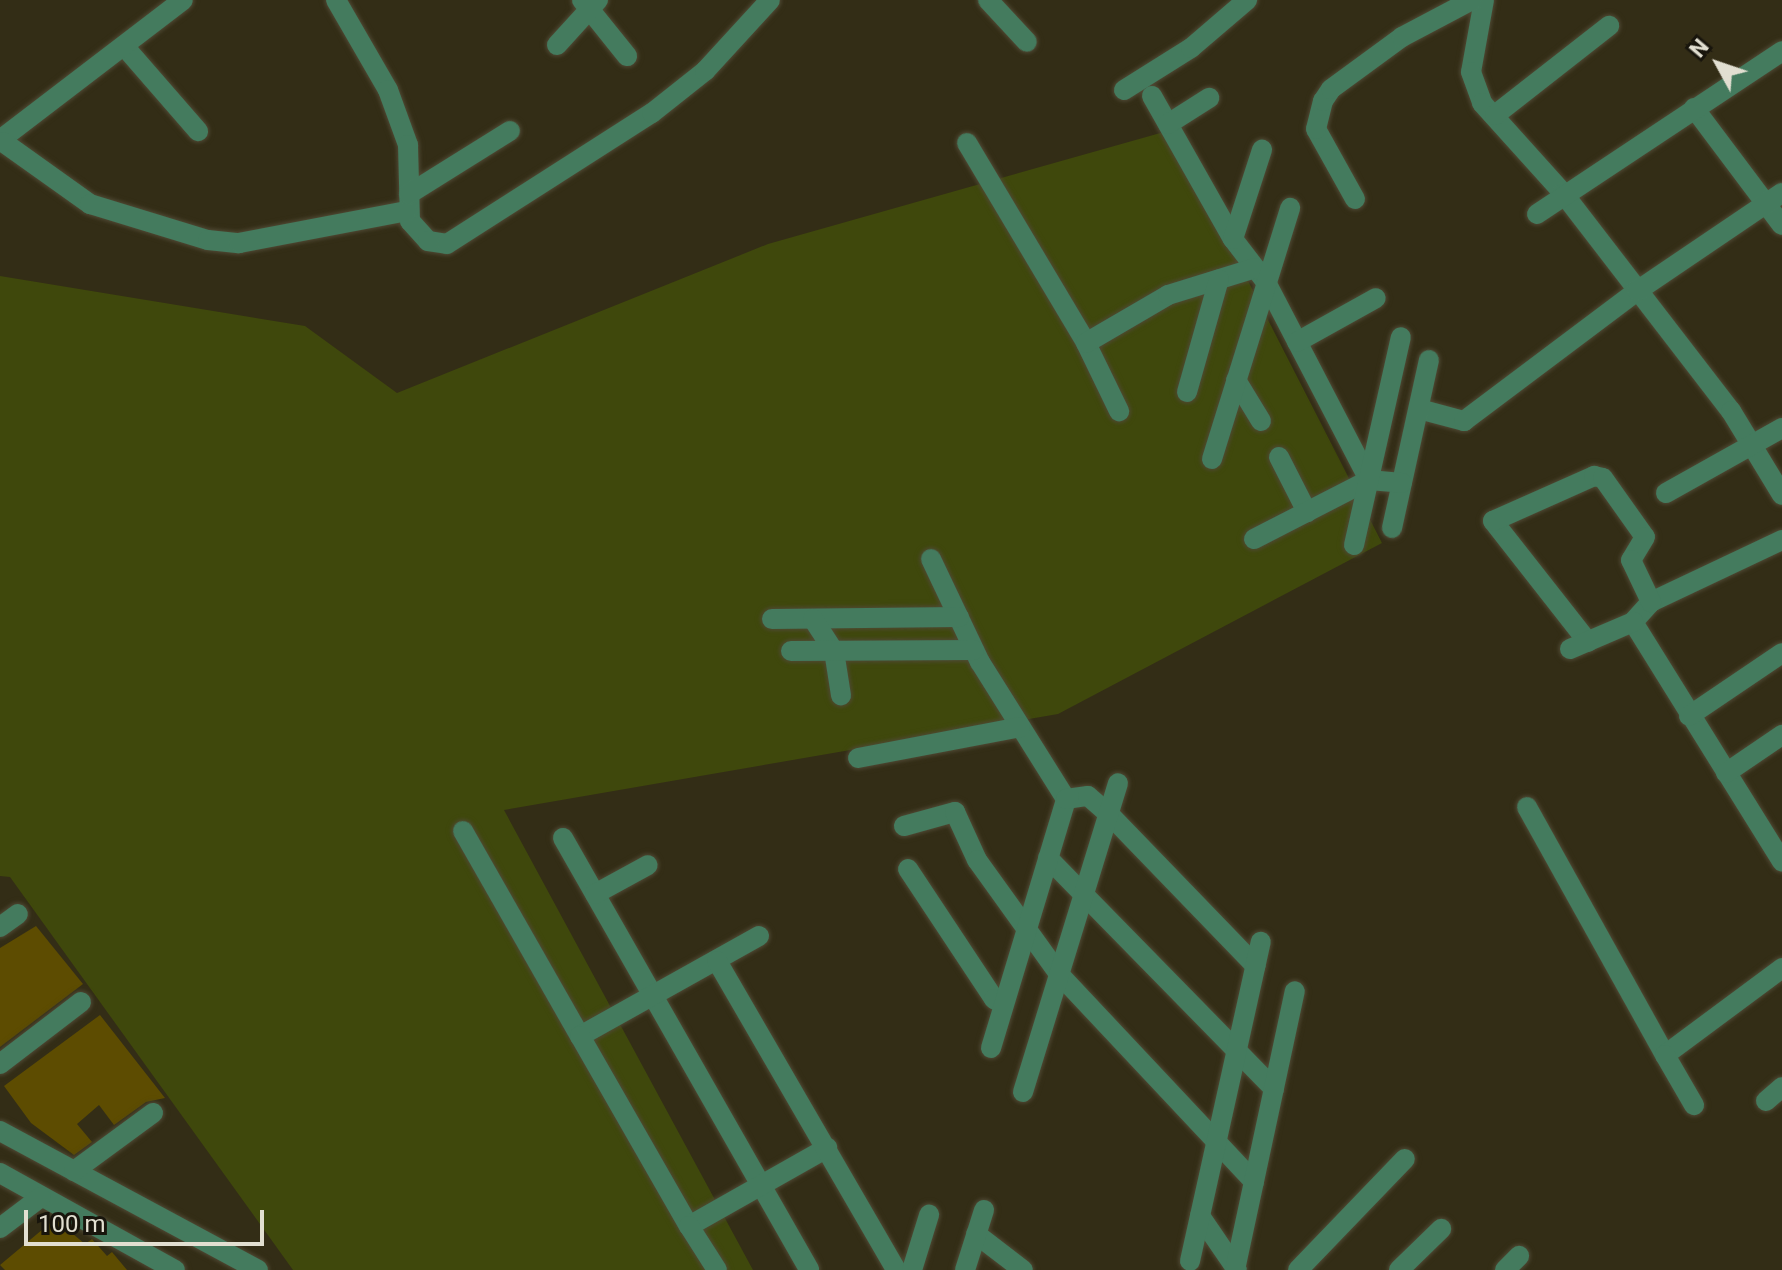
<!DOCTYPE html>
<style>
body{margin:0}
#map{position:relative;width:1782px;height:1270px;overflow:hidden;background:#332d16;font-family:Roboto,sans-serif}
div>[style]{position:absolute}
[style*='--x']{left:calc(var(--x)*1px);top:calc(var(--y)*1px);width:calc(var(--w)*1px);rotate:calc(var(--a)*1deg)}
.green>*{inset:0;background:#3f480c}
.building>*{inset:0;background:#5d4c01}
.roads{filter:drop-shadow(0 0 2px #4f4934) drop-shadow(0 0 2px #4f4934)}
.minor>*{height:20px;margin:-10px;padding:0 10px;transform-origin:10px;border-radius:10px;background:#447b5e}
span{translate:-50% -50%;white-space:nowrap;text-align:center;line-height:1.15;-webkit-text-stroke:6px #18150c;paint-order:stroke}
.north{position:absolute;left:1678px;top:24px;width:80px;height:80px;-webkit-text-stroke:6px #18150c;paint-order:stroke;rotate:310deg;font-size:22px;font-weight:700;line-height:32px;text-align:center;color:#e2dfd1}
.north::after{content:'';display:block;margin:auto;width:28px;height:36px;background:#e2dfd1;clip-path:polygon(50% 0,100% 100%,50% 72%,0 100%)}
.scale{position:absolute;left:24px;top:1210px;width:240px;height:36px;box-sizing:border-box;border:4px solid #e2dfd1;border-top:0;padding-left:10px;font-size:24px;line-height:28px;white-space:nowrap;color:#e2dfd1;-webkit-text-stroke:6px #18150c;paint-order:stroke}
</style>
<div id="map">
<div class="green">
<i style="clip-path:polygon(1171px 130px,1382px 543px,1058px 714px,504px 810px,753px 1270px,293px 1270px,10px 877px,0 876px,0 276px,305px 326px,397px 393px,768px 244px)"></i>
</div>
<div class="building">
<i style="clip-path:polygon(36px 926px,83px 984px,0 1047px,0 948px)"></i>
<i style="clip-path:polygon(100px 1015px,165px 1098px,146px 1102px,114px 1125px,99px 1105px,77px 1124px,92px 1142px,74px 1155px,31px 1123px,4px 1086px)"></i>
<i style="clip-path:polygon(55px 1219px,85px 1244px,92px 1239px,107px 1256px,112px 1252px,127px 1270px,5px 1270px,0 1265px)"></i>
</div>
<div class="roads">
<div class="minor">
<i style="--x:336;--y:0;--w:104;--a:60"></i>
<i style="--x:388;--y:90;--w:59;--a:70"></i>
<i style="--x:408;--y:145;--w:76;--a:88.5"></i>
<i style="--x:410;--y:221;--w:27;--a:48"></i>
<i style="--x:428;--y:241;--w:19;--a:9"></i>
<i style="--x:447;--y:244;--w:243;--a:-32.6"></i>
<i style="--x:652;--y:113;--w:68;--a:-38.4"></i>
<i style="--x:705;--y:71;--w:96;--a:-47.5"></i>
<i style="--x:582;--y:0;--w:72;--a:51.2"></i>
<i style="--x:988;--y:0;--w:57;--a:47.1"></i>
<i style="--x:1484;--y:0;--w:73;--a:100.2"></i>
<i style="--x:1471;--y:72;--w:33;--a:70"></i>
<i style="--x:1482;--y:103;--w:121;--a:48"></i>
<i style="--x:1563;--y:193;--w:275;--a:52.4"></i>
<i style="--x:1731;--y:411;--w:98;--a:58.7"></i>
<i style="--x:557;--y:45;--w:61;--a:-47.7"></i>
<i style="--x:124;--y:46;--w:113;--a:49"></i>
<i style="--x:1124;--y:90;--w:79;--a:-32.1"></i>
<i style="--x:1191;--y:48;--w:74;--a:-40.6"></i>
<i style="--x:1152;--y:96;--w:164;--a:60.5"></i>
<i style="--x:1233;--y:239;--w:54;--a:52.5"></i>
<i style="--x:1266;--y:282;--w:223;--a:62.5"></i>
<i style="--x:1694;--y:108;--w:146;--a:53.1"></i>
<i style="--x:1495;--y:115;--w:145;--a:-38"></i>
<i style="--x:1168;--y:124;--w:49;--a:-32.4"></i>
<i style="--x:0;--y:140;--w:230;--a:-37.4"></i>
<i style="--x:3;--y:142;--w:107;--a:35.5"></i>
<i style="--x:90;--y:204;--w:123;--a:17"></i>
<i style="--x:208;--y:240;--w:31;--a:6"></i>
<i style="--x:239;--y:243;--w:171;--a:-10.8"></i>
<i style="--x:967;--y:143;--w:233;--a:59.2"></i>
<i style="--x:1086;--y:343;--w:76;--a:64.1"></i>
<i style="--x:409;--y:194;--w:119;--a:-32"></i>
<i style="--x:1355;--y:199;--w:80;--a:-119.1"></i>
<i style="--x:1316;--y:129;--w:29;--a:-76"></i>
<i style="--x:1323;--y:101;--w:14;--a:-56"></i>
<i style="--x:1331;--y:89;--w:88;--a:-36.2"></i>
<i style="--x:1402;--y:37;--w:79;--a:-27.9"></i>
<i style="--x:1537;--y:214;--w:294;--a:-33.6"></i>
<i style="--x:1233;--y:239;--w:94;--a:-72"></i>
<i style="--x:1297;--y:342;--w:90;--a:-29.1"></i>
<i style="--x:1086;--y:343;--w:95;--a:-30.3"></i>
<i style="--x:1168;--y:295;--w:91;--a:-17.2"></i>
<i style="--x:1236;--y:380;--w:48;--a:58.6"></i>
<i style="--x:1187;--y:392;--w:117;--a:-74.2"></i>
<i style="--x:1419;--y:409;--w:47;--a:14.9"></i>
<i style="--x:1464;--y:421;--w:216;--a:-36.9"></i>
<i style="--x:1637;--y:291;--w:175;--a:-34.1"></i>
<i style="--x:1279;--y:457;--w:62;--a:63"></i>
<i style="--x:1212;--y:459;--w:263;--a:-72.7"></i>
<i style="--x:1666;--y:493;--w:133;--a:-29.3"></i>
<i style="--x:1392;--y:528;--w:172;--a:-77.6"></i>
<i style="--x:1254;--y:539;--w:129;--a:-27.2"></i>
<i style="--x:1369;--y:480;--w:33;--a:5"></i>
<i style="--x:1782;--y:540;--w:145;--a:154.7"></i>
<i style="--x:1651;--y:602;--w:27;--a:132"></i>
<i style="--x:1633;--y:622;--w:282;--a:58.1"></i>
<i style="--x:1354;--y:545;--w:213;--a:-77.3"></i>
<i style="--x:931;--y:559;--w:114;--a:64.6"></i>
<i style="--x:980;--y:662;--w:162;--a:57.9"></i>
<i style="--x:772;--y:619;--w:187;--a:-0.6"></i>
<i style="--x:813;--y:619;--w:38;--a:57"></i>
<i style="--x:834;--y:651;--w:45;--a:81"></i>
<i style="--x:1588;--y:642;--w:154;--a:-128.1"></i>
<i style="--x:1493;--y:521;--w:111;--a:-24"></i>
<i style="--x:1594;--y:476;--w:9;--a:13"></i>
<i style="--x:1603;--y:478;--w:72;--a:54.6"></i>
<i style="--x:1645;--y:537;--w:27;--a:121"></i>
<i style="--x:1631;--y:560;--w:47;--a:64.5"></i>
<i style="--x:1570;--y:649;--w:69;--a:-23.2"></i>
<i style="--x:791;--y:651;--w:183;--a:-0.3"></i>
<i style="--x:1689;--y:716;--w:112;--a:-34.1"></i>
<i style="--x:858;--y:758;--w:165;--a:-10.8"></i>
<i style="--x:1726;--y:773;--w:68;--a:-34.2"></i>
<i style="--x:1527;--y:807;--w:284;--a:60.9"></i>
<i style="--x:1665;--y:1055;--w:146;--a:-36.6"></i>
<i style="--x:904;--y:826;--w:53;--a:-15.4"></i>
<i style="--x:955;--y:812;--w:53;--a:65.4"></i>
<i style="--x:977;--y:860;--w:140;--a:54.3"></i>
<i style="--x:1059;--y:974;--w:285;--a:46.8"></i>
<i style="--x:463;--y:831;--w:236;--a:60.3"></i>
<i style="--x:563;--y:838;--w:497;--a:60.3"></i>
<i style="--x:1048;--y:858;--w:323;--a:45.6"></i>
<i style="--x:908;--y:869;--w:156;--a:56.5"></i>
<i style="--x:994;--y:999;--w:11;--a:27"></i>
<i style="--x:595;--y:894;--w:60;--a:-28.7"></i>
<i style="--x:0;--y:927;--w:22;--a:-36"></i>
<i style="--x:759;--y:936;--w:205;--a:150.8"></i>
<i style="--x:580;--y:1036;--w:219;--a:60.2"></i>
<i style="--x:689;--y:1226;--w:159;--a:-29.5"></i>
<i style="--x:717;--y:961;--w:357;--a:59.9"></i>
<i style="--x:991;--y:1048;--w:260;--a:-73.2"></i>
<i style="--x:1066;--y:799;--w:22;--a:-8"></i>
<i style="--x:1088;--y:796;--w:28;--a:41"></i>
<i style="--x:1109;--y:814;--w:211;--a:46"></i>
<i style="--x:1665;--y:1055;--w:58;--a:59.9"></i>
<i style="--x:0;--y:1064;--w:102;--a:-37.4"></i>
<i style="--x:1023;--y:1092;--w:323;--a:-72.9"></i>
<i style="--x:1766;--y:1101;--w:21;--a:-41"></i>
<i style="--x:0;--y:1131;--w:293;--a:28.3"></i>
<i style="--x:74;--y:1171;--w:98;--a:-36.3"></i>
<i style="--x:0;--y:1173;--w:200;--a:29"></i>
<i style="--x:1200;--y:1216;--w:65;--a:55.6"></i>
<i style="--x:689;--y:1226;--w:52;--a:57.5"></i>
<i style="--x:0;--y:1228;--w:51;--a:-37.1"></i>
<i style="--x:976;--y:1234;--w:59;--a:37.5"></i>
<i style="--x:1190;--y:1261;--w:327;--a:-77.5"></i>
<i style="--x:912;--y:1270;--w:58;--a:-72.8"></i>
<i style="--x:965;--y:1270;--w:63;--a:-72.4"></i>
<i style="--x:1235;--y:1270;--w:285;--a:-77.9"></i>
<i style="--x:1298;--y:1270;--w:154;--a:-46.1"></i>
<i style="--x:1399;--y:1270;--w:59;--a:-44.3"></i>
<i style="--x:1505;--y:1270;--w:20;--a:-45"></i>
</div>
</div>
<div class="north">N</div>
<div class="scale">100 m</div>
</div>
